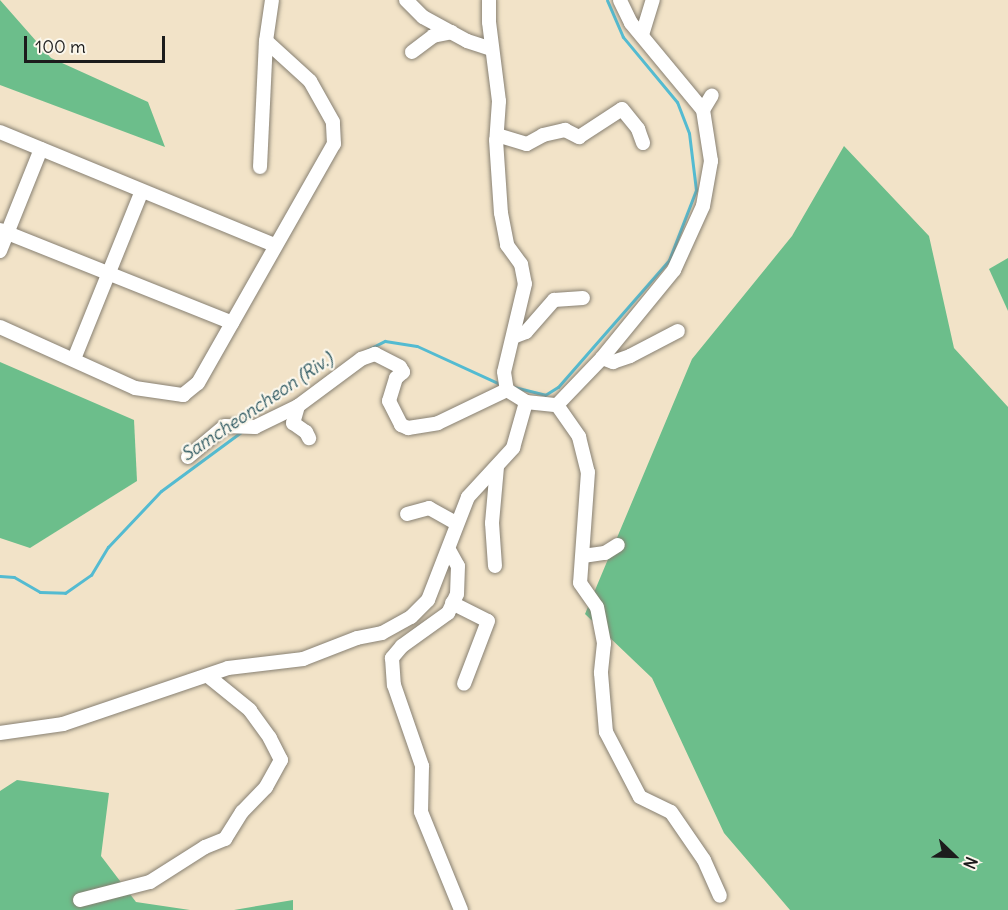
<!DOCTYPE html>
<style>
body{margin:0}
#map{position:relative;width:1008px;height:910px;overflow:hidden;background:#f2e3c8;font-family:Delius,sans-serif}
div>[style]{position:absolute}
[style*='--x']{left:calc(var(--x)*1px);top:calc(var(--y)*1px);width:calc(var(--w)*1px);rotate:calc(var(--a)*1deg)}
.forest>*{inset:0;background:#6cbe8b}
.stream>*{height:3px;margin:-1.5px;padding:0 1.5px;transform-origin:1.5px;border-radius:1.5px;background:#54bbd1}
.roads{filter:drop-shadow(0 0 2px #878072) drop-shadow(0 0 2px #878072)}
.minor>*{height:14px;margin:-7px;padding:0 7px;transform-origin:7px;border-radius:7px;background:#fff}
span{translate:-50% -50%;white-space:nowrap;text-align:center;line-height:1.15;-webkit-text-stroke:4.5px #fbf7ec;paint-order:stroke}
.water-label{font-size:18px;color:#325c64;font-style:italic}
.north{position:absolute;left:924px;top:826px;width:60px;height:60px;-webkit-text-stroke:4px #fbf7ec;paint-order:stroke;rotate:113deg;font-size:16px;font-weight:700;line-height:24px;text-align:center;color:#1c1c1c}
.north::after{content:'';display:block;margin:auto;width:21px;height:27px;background:#1c1c1c;clip-path:polygon(50% 0,100% 100%,50% 72%,0 100%)}
.scale{position:absolute;left:24px;top:36px;width:141px;height:27px;box-sizing:border-box;border:3px solid #1c1c1c;border-top:0;padding-left:8px;font-size:18px;line-height:21px;white-space:nowrap;color:#1c1c1c;-webkit-text-stroke:4px #fbf7ec;paint-order:stroke}
</style>
<div id="map">
<div class="forest">
<i style="clip-path:polygon(0 0,51px 58px,148px 102px,165px 147px,0 85px)"></i>
<i style="clip-path:polygon(844px 146px,929px 236px,954px 348px,1008px 407px,1008px 910px,790px 910px,724px 833px,652px 678px,585px 614px,692px 359px,792px 236px)"></i>
<i style="clip-path:polygon(1008px 258px,1008px 311px,989px 269px)"></i>
<i style="clip-path:polygon(0 362px,134px 420px,137px 481px,30px 548px,0 538px)"></i>
<i style="clip-path:polygon(17px 780px,109px 793px,101px 856px,136px 902px,190px 910px,0 910px,0 791px)"></i>
<i style="clip-path:polygon(293px 900px,293px 910px,234px 910px)"></i>
</div>
<div class="stream">
<i style="--x:367;--y:350;--w:20;--a:-27"></i>
<i style="--x:385;--y:341;--w:32;--a:9"></i>
<i style="--x:417;--y:346;--w:89;--a:24.6"></i>
<i style="--x:514;--y:387;--w:32;--a:14"></i>
<i style="--x:545;--y:395;--w:15;--a:-32"></i>
<i style="--x:558;--y:387;--w:169;--a:-48.8"></i>
<i style="--x:669;--y:260;--w:75;--a:-68.9"></i>
<i style="--x:696;--y:190;--w:57;--a:-97"></i>
<i style="--x:689;--y:133;--w:33;--a:-111"></i>
<i style="--x:677;--y:102;--w:85;--a:-129.7"></i>
<i style="--x:623;--y:37;--w:40;--a:-113.4"></i>
<i style="--x:0;--y:576;--w:14;--a:4"></i>
<i style="--x:14;--y:577;--w:30;--a:30"></i>
<i style="--x:40;--y:592;--w:25;--a:2"></i>
<i style="--x:65;--y:593;--w:32;--a:-35"></i>
<i style="--x:91;--y:575;--w:33;--a:-59"></i>
<i style="--x:108;--y:547;--w:77;--a:-46.6"></i>
<i style="--x:161;--y:491;--w:99;--a:-36.4"></i>
</div>
<div class="roads">
<div class="minor">
<i style="--x:406;--y:0;--w:24;--a:45"></i>
<i style="--x:423;--y:17;--w:50;--a:28.6"></i>
<i style="--x:467;--y:41;--w:25;--a:18"></i>
<i style="--x:489;--y:0;--w:22;--a:90"></i>
<i style="--x:489;--y:22;--w:80;--a:82.8"></i>
<i style="--x:499;--y:101;--w:39;--a:94"></i>
<i style="--x:496;--y:140;--w:73;--a:86.1"></i>
<i style="--x:501;--y:213;--w:33;--a:79"></i>
<i style="--x:507;--y:245;--w:24;--a:54"></i>
<i style="--x:521;--y:264;--w:20;--a:79"></i>
<i style="--x:525;--y:284;--w:90;--a:103.4"></i>
<i style="--x:504;--y:372;--w:18;--a:81"></i>
<i style="--x:507;--y:390;--w:22;--a:32"></i>
<i style="--x:526;--y:402;--w:31;--a:6"></i>
<i style="--x:557;--y:405;--w:65;--a:-46.2"></i>
<i style="--x:602;--y:358;--w:12;--a:20"></i>
<i style="--x:613;--y:362;--w:18;--a:-19"></i>
<i style="--x:630;--y:356;--w:54;--a:-27.5"></i>
<i style="--x:642;--y:35;--w:37;--a:-73"></i>
<i style="--x:412;--y:52;--w:26;--a:-37"></i>
<i style="--x:433;--y:36;--w:19;--a:-12"></i>
<i style="--x:703;--y:110;--w:17;--a:-59"></i>
<i style="--x:0;--y:132;--w:296;--a:22.4"></i>
<i style="--x:497;--y:135;--w:31;--a:17"></i>
<i style="--x:527;--y:144;--w:18;--a:-29"></i>
<i style="--x:543;--y:135;--w:23;--a:-13"></i>
<i style="--x:565;--y:130;--w:16;--a:27"></i>
<i style="--x:579;--y:137;--w:51;--a:-33.1"></i>
<i style="--x:622;--y:109;--w:26;--a:51"></i>
<i style="--x:638;--y:129;--w:15;--a:70"></i>
<i style="--x:260;--y:167;--w:126;--a:-87.3"></i>
<i style="--x:0;--y:230;--w:250;--a:21.8"></i>
<i style="--x:0;--y:251;--w:110;--a:-68.1"></i>
<i style="--x:0;--y:327;--w:148;--a:24.3"></i>
<i style="--x:135;--y:388;--w:49;--a:8.3"></i>
<i style="--x:183;--y:395;--w:19;--a:-39"></i>
<i style="--x:198;--y:383;--w:275;--a:-60.4"></i>
<i style="--x:334;--y:144;--w:22;--a:-93"></i>
<i style="--x:333;--y:122;--w:47;--a:-119.3"></i>
<i style="--x:310;--y:81;--w:59;--a:-137.7"></i>
<i style="--x:266;--y:41;--w:41;--a:-81.7"></i>
<i style="--x:513;--y:337;--w:14;--a:-21"></i>
<i style="--x:526;--y:332;--w:43;--a:-48.8"></i>
<i style="--x:554;--y:300;--w:29;--a:-4"></i>
<i style="--x:602;--y:358;--w:114;--a:-50.7"></i>
<i style="--x:674;--y:270;--w:70;--a:-65.6"></i>
<i style="--x:703;--y:206;--w:46;--a:-79.9"></i>
<i style="--x:711;--y:161;--w:52;--a:-98.9"></i>
<i style="--x:703;--y:110;--w:113;--a:-129.6"></i>
<i style="--x:631;--y:23;--w:25;--a:-116"></i>
<i style="--x:74;--y:359;--w:181;--a:-68"></i>
<i style="--x:557;--y:405;--w:39;--a:55"></i>
<i style="--x:579;--y:437;--w:36;--a:76"></i>
<i style="--x:588;--y:472;--w:111;--a:94.1"></i>
<i style="--x:580;--y:583;--w:29;--a:55"></i>
<i style="--x:597;--y:607;--w:37;--a:79"></i>
<i style="--x:604;--y:643;--w:30;--a:96"></i>
<i style="--x:601;--y:673;--w:59;--a:85.2"></i>
<i style="--x:606;--y:732;--w:73;--a:62.4"></i>
<i style="--x:640;--y:797;--w:34;--a:26"></i>
<i style="--x:671;--y:812;--w:58;--a:55.5"></i>
<i style="--x:704;--y:860;--w:39;--a:66"></i>
<i style="--x:298;--y:406;--w:18;--a:106"></i>
<i style="--x:293;--y:423;--w:16;--a:35"></i>
<i style="--x:306;--y:432;--w:7;--a:63"></i>
<i style="--x:188;--y:457;--w:48;--a:-40"></i>
<i style="--x:225;--y:426;--w:30;--a:2"></i>
<i style="--x:255;--y:427;--w:48;--a:-26"></i>
<i style="--x:298;--y:406;--w:79;--a:-36.7"></i>
<i style="--x:361;--y:359;--w:15;--a:-20"></i>
<i style="--x:375;--y:354;--w:28;--a:27"></i>
<i style="--x:400;--y:367;--w:6;--a:59"></i>
<i style="--x:403;--y:372;--w:9;--a:139"></i>
<i style="--x:396;--y:378;--w:24;--a:107"></i>
<i style="--x:389;--y:401;--w:27;--a:63"></i>
<i style="--x:401;--y:425;--w:8;--a:23"></i>
<i style="--x:408;--y:428;--w:30;--a:-9"></i>
<i style="--x:438;--y:423;--w:76;--a:-25.6"></i>
<i style="--x:407;--y:514;--w:23;--a:-15"></i>
<i style="--x:429;--y:508;--w:31;--a:29"></i>
<i style="--x:449;--y:550;--w:18;--a:61"></i>
<i style="--x:458;--y:566;--w:28;--a:92"></i>
<i style="--x:457;--y:594;--w:21;--a:115"></i>
<i style="--x:448;--y:613;--w:57;--a:144.3"></i>
<i style="--x:402;--y:646;--w:16;--a:130"></i>
<i style="--x:392;--y:658;--w:27;--a:86"></i>
<i style="--x:394;--y:685;--w:86;--a:70.9"></i>
<i style="--x:422;--y:766;--w:46;--a:91.2"></i>
<i style="--x:421;--y:812;--w:106;--a:67.8"></i>
<i style="--x:583;--y:556;--w:22;--a:-8"></i>
<i style="--x:605;--y:553;--w:15;--a:-32"></i>
<i style="--x:495;--y:566;--w:43;--a:-94"></i>
<i style="--x:492;--y:523;--w:56;--a:-84.9"></i>
<i style="--x:452;--y:603;--w:40;--a:26.6"></i>
<i style="--x:488;--y:621;--w:67;--a:110.9"></i>
<i style="--x:0;--y:733;--w:64;--a:-8.1"></i>
<i style="--x:63;--y:724;--w:174;--a:-18.7"></i>
<i style="--x:228;--y:668;--w:76;--a:-6.8"></i>
<i style="--x:303;--y:659;--w:58;--a:-21.3"></i>
<i style="--x:357;--y:638;--w:25;--a:-11"></i>
<i style="--x:382;--y:633;--w:33;--a:-29"></i>
<i style="--x:411;--y:617;--w:24;--a:-45"></i>
<i style="--x:428;--y:600;--w:110;--a:-68.8"></i>
<i style="--x:468;--y:497;--w:67;--a:-47.4"></i>
<i style="--x:513;--y:448;--w:48;--a:-74.2"></i>
<i style="--x:80;--y:900;--w:72;--a:-14.4"></i>
<i style="--x:150;--y:882;--w:65;--a:-32.5"></i>
<i style="--x:205;--y:847;--w:22;--a:-22"></i>
<i style="--x:225;--y:839;--w:32;--a:-58"></i>
<i style="--x:242;--y:812;--w:35;--a:-46"></i>
<i style="--x:266;--y:787;--w:31;--a:-61"></i>
<i style="--x:281;--y:760;--w:25;--a:-117"></i>
<i style="--x:270;--y:738;--w:34;--a:-126"></i>
<i style="--x:250;--y:710;--w:54;--a:-141"></i>
</div>
</div>
<div class="water-label">
<span style="left:257px;top:407px;rotate:-34deg">Samcheoncheon (Riv.)</span>
</div>
<div class="north">N</div>
<div class="scale">100 m</div>
</div>
